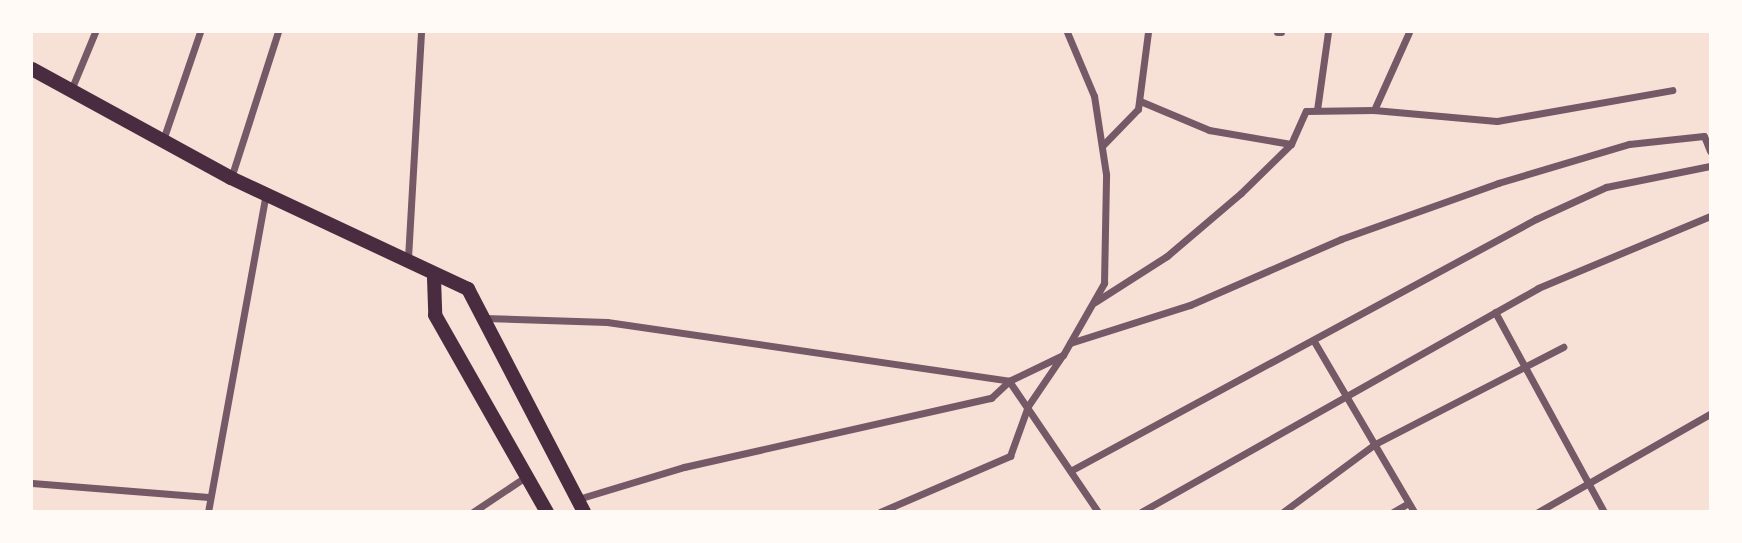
<!DOCTYPE html>
<style>
body{margin:0}
#map{position:relative;width:1742px;height:543px;overflow:hidden;background:#f7e1d7;font-family:"Fira Sans",sans-serif}
div>[style]{position:absolute}
[style*='--x']{left:calc(var(--x)*1px);top:calc(var(--y)*1px);width:calc(var(--w)*1px);rotate:calc(var(--a)*1deg)}
.minor>*{height:7px;margin:-3.5px;padding:0 3.5px;transform-origin:3.5px;border-radius:3.5px;background:#755966}
.secondary>*{height:14px;margin:-7px;padding:0 7px;transform-origin:7px;border-radius:7px;background:#4a2c40}
span{translate:-50% -50%;white-space:nowrap;text-align:center;line-height:1.15;-webkit-text-stroke:5px #fffaf5;paint-order:stroke}
.frame{position:absolute;inset:0;border:33px solid #fffaf5;pointer-events:none}
</style>
<div id="map">
<div class="minor">
<i style="--x:1277;--y:32;--w:4;--a:0"></i>
<i style="--x:71;--y:90;--w:63;--a:-67.5"></i>
<i style="--x:1140;--y:101;--w:75;--a:22.8"></i>
<i style="--x:1209;--y:130;--w:83;--a:9.7"></i>
<i style="--x:1317;--y:110;--w:79;--a:-82"></i>
<i style="--x:1374;--y:110;--w:123;--a:5.1"></i>
<i style="--x:1497;--y:121;--w:178;--a:-10"></i>
<i style="--x:163;--y:140;--w:114;--a:-71.1"></i>
<i style="--x:1103;--y:145;--w:50;--a:-45.8"></i>
<i style="--x:1138;--y:109;--w:78;--a:-82.6"></i>
<i style="--x:231;--y:178;--w:153;--a:-72.2"></i>
<i style="--x:408;--y:258;--w:226;--a:-86.7"></i>
<i style="--x:1095;--y:302;--w:85;--a:-32.6"></i>
<i style="--x:1167;--y:256;--w:97;--a:-40.4"></i>
<i style="--x:1241;--y:193;--w:70;--a:-44.4"></i>
<i style="--x:1291;--y:144;--w:36;--a:-66"></i>
<i style="--x:1306;--y:111;--w:68;--a:-0.8"></i>
<i style="--x:1374;--y:110;--w:85;--a:-65.8"></i>
<i style="--x:1495;--y:312;--w:228;--a:61.4"></i>
<i style="--x:484;--y:318;--w:123;--a:1.9"></i>
<i style="--x:607;--y:322;--w:406;--a:8.3"></i>
<i style="--x:1009;--y:381;--w:158;--a:55.8"></i>
<i style="--x:1070;--y:343;--w:126;--a:-17.6"></i>
<i style="--x:1190;--y:305;--w:165;--a:-23.6"></i>
<i style="--x:1341;--y:239;--w:167;--a:-19.6"></i>
<i style="--x:1498;--y:183;--w:137;--a:-16.6"></i>
<i style="--x:1629;--y:144;--w:75;--a:-6.1"></i>
<i style="--x:1704;--y:136;--w:16;--a:68"></i>
<i style="--x:1315;--y:343;--w:196;--a:59.6"></i>
<i style="--x:1072;--y:470;--w:528;--a:-28.41"></i>
<i style="--x:1536;--y:219;--w:77;--a:-24.6"></i>
<i style="--x:1606;--y:187;--w:106;--a:-11.4"></i>
<i style="--x:32;--y:483;--w:177;--a:4.5"></i>
<i style="--x:578;--y:499;--w:111;--a:-16.8"></i>
<i style="--x:684;--y:467;--w:315;--a:-12.7"></i>
<i style="--x:991;--y:398;--w:25;--a:-43"></i>
<i style="--x:1009;--y:381;--w:60;--a:-25.7"></i>
<i style="--x:1063;--y:355;--w:83;--a:-60.3"></i>
<i style="--x:1104;--y:283;--w:109;--a:-88.9"></i>
<i style="--x:1106;--y:174;--w:79;--a:-98.7"></i>
<i style="--x:1094;--y:96;--w:69;--a:-112.9"></i>
<i style="--x:208;--y:512;--w:324;--a:-79.7"></i>
<i style="--x:473;--y:512;--w:65;--a:-33.7"></i>
<i style="--x:880;--y:512;--w:142;--a:-23.3"></i>
<i style="--x:1010;--y:456;--w:53;--a:-70.2"></i>
<i style="--x:1028;--y:406;--w:60;--a:-55.8"></i>
<i style="--x:1141;--y:512;--w:456;--a:-29.4"></i>
<i style="--x:1538;--y:288;--w:186;--a:-22.7"></i>
<i style="--x:1283;--y:512;--w:114;--a:-36.5"></i>
<i style="--x:1375;--y:444;--w:212;--a:-27.3"></i>
<i style="--x:1393;--y:512;--w:14;--a:-30"></i>
<i style="--x:1538;--y:512;--w:198;--a:-29.7"></i>
</div>
<div class="secondary">
<i style="--x:32;--y:69;--w:227;--a:28.7"></i>
<i style="--x:231;--y:178;--w:262;--a:25.1"></i>
<i style="--x:468;--y:289;--w:251;--a:62.5"></i>
<i style="--x:434;--y:278;--w:37;--a:88"></i>
<i style="--x:435;--y:315;--w:227;--a:60.4"></i>
</div>
<div class="frame"></div>
</div>
